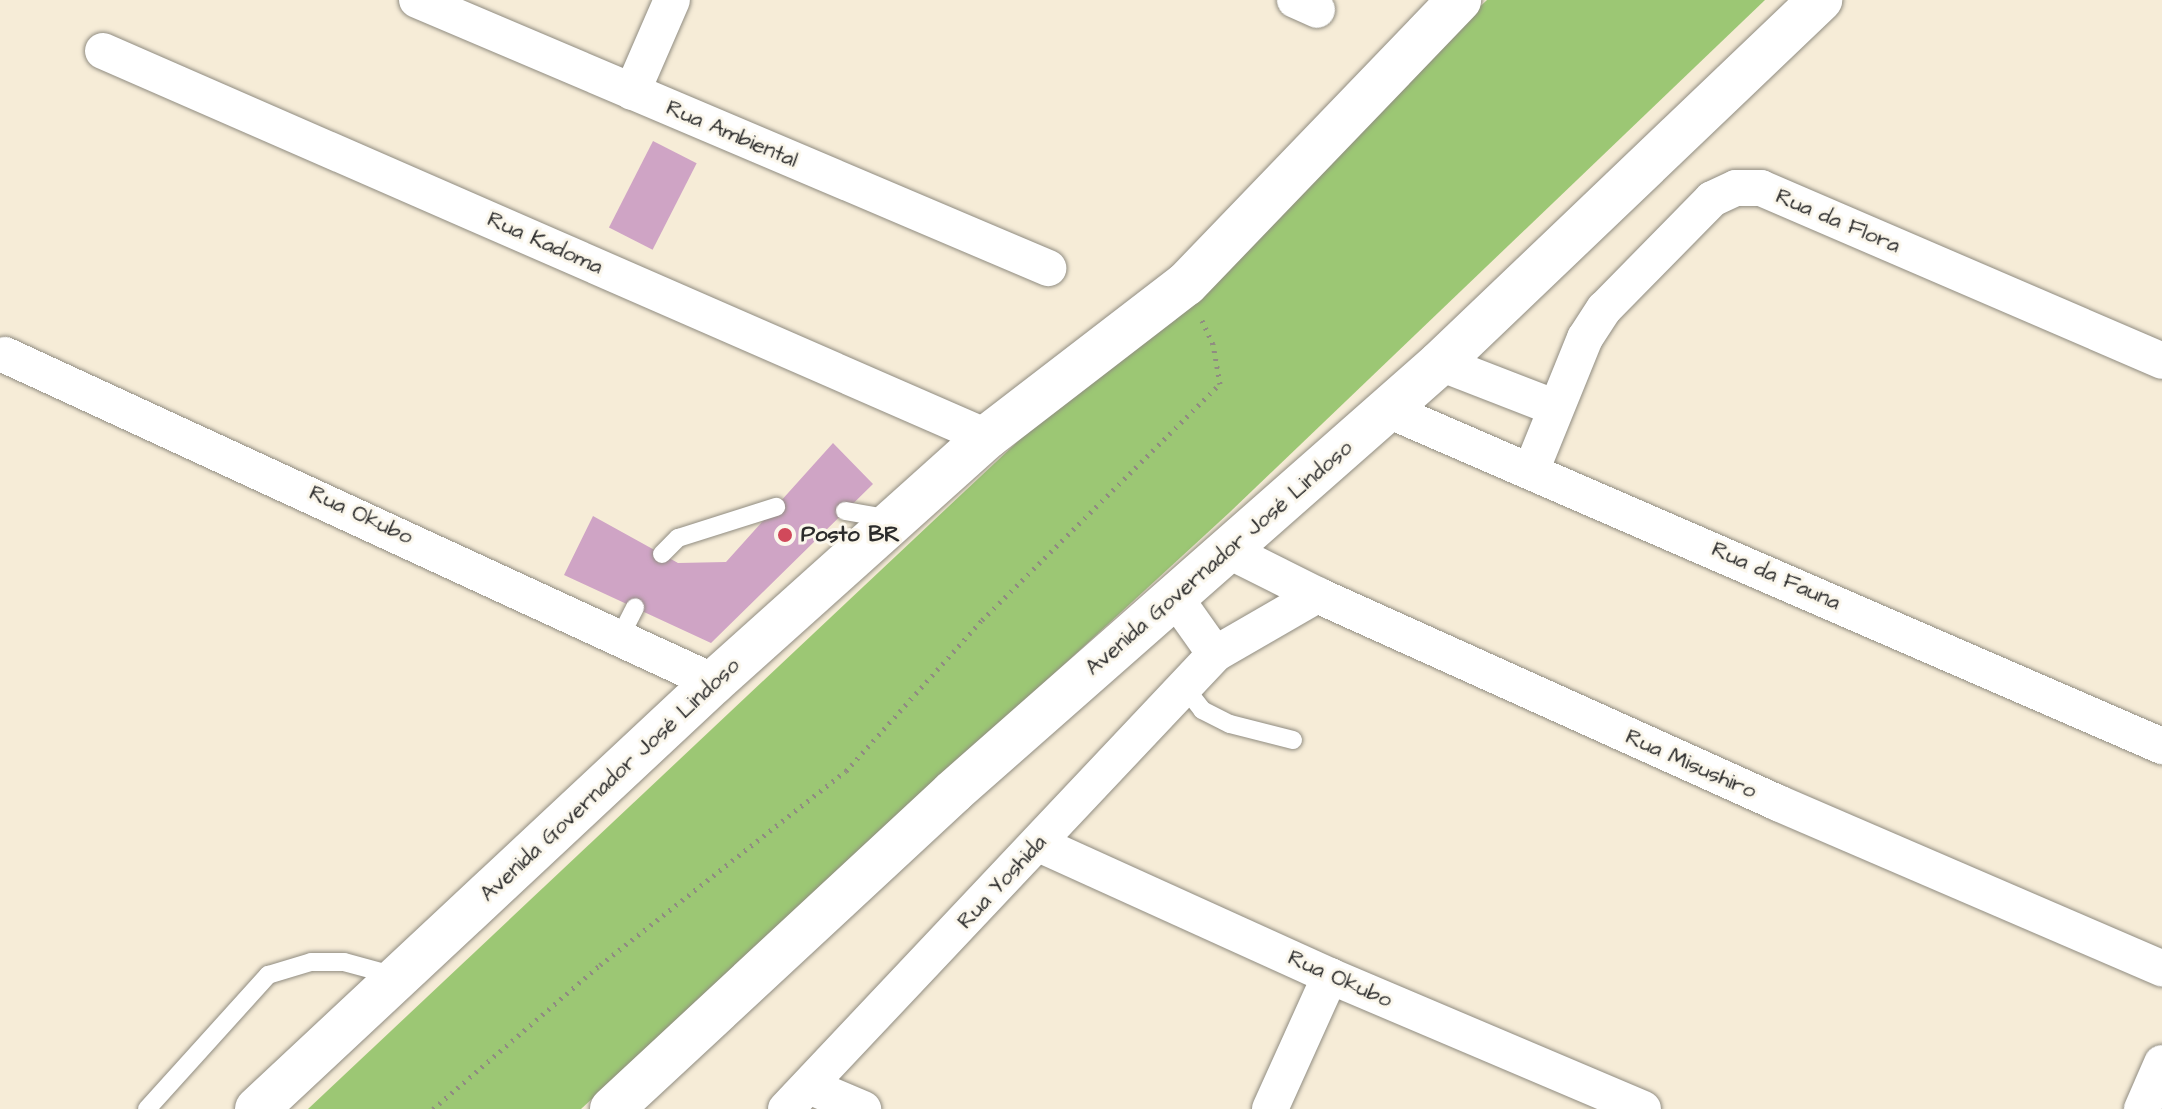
<!DOCTYPE html>
<meta charset="utf-8">
<style>
body{margin:0}
#map{position:relative;width:2162px;height:1109px;overflow:hidden;background:#f6ecd7;font-family:"Architects Daughter",sans-serif}
div>[style]{position:absolute}
[style*='--x']{left:calc(var(--x)*1px);top:calc(var(--y)*1px);width:calc(var(--w)*1px);rotate:calc(var(--a)*1deg)}
.green>*{inset:0;background:#9cc774}
.building>*{inset:0;background:#cfa4c5;transform-origin:0 0}
.path>*{height:5px;margin-top:-2.5px;transform-origin:0;background:repeating-linear-gradient(90deg,#908c81 0 2px,transparent 0 8px)}
.roads{filter:drop-shadow(0 0 2px #908c81) drop-shadow(0 0 2px #908c81)}
.service>*{height:18px;margin:-9px;padding:0 9px;transform-origin:9px;border-radius:9px;background:#fff}
.minor>*{height:36px;margin:-18px;padding:0 18px;transform-origin:18px;border-radius:18px;background:#fff}
.secondary>*{height:44px;margin:-22px;padding:0 22px;transform-origin:22px;border-radius:22px;background:#fff}
.dots>*{width:22px;height:22px;translate:-50% -50%;box-sizing:border-box;border:4px solid #fbf7ec;border-radius:50%}
span{translate:-50% -50%;white-space:nowrap;text-align:center;line-height:1.15;-webkit-text-stroke:6px #fbf7ec;paint-order:stroke}
.street-label{font-size:22px;color:#2b2b2b}
.poi-label{font-size:22px;color:#2b2b2b;font-weight:700}
.left{translate:0 -50%;text-align:left}
</style>
<div id="map">
<div class="green">
<i style="clip-path:polygon(1487px 0,1765px 0,1230px 512px,581px 1109px,308px 1109px)"></i>
</div>
<div class="building">
<i style="left:653px;top:141px;width:49px;height:97px;rotate:27deg"></i>
<i style="clip-path:polygon(833px 443px,873px 484px,711px 643px,564px 575px,593px 516px,678px 563px,726px 562px)"></i>
</div>
<div class="path">
<i style="--x:433;--y:1109;--w:221;--a:-40.8"></i>
<i style="--x:600;--y:965;--w:313;--a:-38.3"></i>
<i style="--x:846;--y:771;--w:203;--a:-48"></i>
<i style="--x:982;--y:620;--w:335;--a:-44.8"></i>
<i style="--x:1220;--y:384;--w:41;--a:-99.9"></i>
<i style="--x:1213;--y:344;--w:29;--a:-115"></i>
</div>
<div class="roads">
<div class="service">
<i style="--x:845;--y:511;--w:47;--a:9.9"></i>
<i style="--x:662;--y:554;--w:23;--a:-45"></i>
<i style="--x:678;--y:538;--w:103;--a:-17.6"></i>
<i style="--x:621;--y:635;--w:31;--a:-63"></i>
<i style="--x:1182;--y:684;--w:33;--a:52"></i>
<i style="--x:1202;--y:710;--w:31;--a:27"></i>
<i style="--x:1230;--y:724;--w:65;--a:14.3"></i>
<i style="--x:147;--y:1109;--w:181;--a:-47.9"></i>
<i style="--x:268;--y:975;--w:45;--a:-16.8"></i>
<i style="--x:311;--y:962;--w:33;--a:0"></i>
<i style="--x:344;--y:962;--w:54;--a:15.1"></i>
</div>
<div class="minor">
<i style="--x:417;--y:0;--w:686;--a:23.01"></i>
<i style="--x:1295;--y:0;--w:24;--a:24"></i>
<i style="--x:103;--y:51;--w:965;--a:23.59"></i>
<i style="--x:632;--y:92;--w:100;--a:-66.5"></i>
<i style="--x:5;--y:355;--w:781;--a:24.76"></i>
<i style="--x:1440;--y:363;--w:124;--a:21.2"></i>
<i style="--x:1388;--y:410;--w:844;--a:23.47"></i>
<i style="--x:1531;--y:471;--w:144;--a:-67.9"></i>
<i style="--x:1585;--y:338;--w:35;--a:-57"></i>
<i style="--x:1604;--y:309;--w:154;--a:-45.5"></i>
<i style="--x:1712;--y:199;--w:26;--a:-25"></i>
<i style="--x:1736;--y:188;--w:25;--a:0"></i>
<i style="--x:1761;--y:188;--w:437;--a:23.3"></i>
<i style="--x:1225;--y:549;--w:103;--a:26.6"></i>
<i style="--x:1317;--y:595;--w:506;--a:24.28"></i>
<i style="--x:1778;--y:803;--w:418;--a:23.3"></i>
<i style="--x:1215;--y:654;--w:118;--a:-30"></i>
<i style="--x:1039;--y:844;--w:320;--a:24.4"></i>
<i style="--x:1330;--y:976;--w:340;--a:23"></i>
<i style="--x:809;--y:1086;--w:59;--a:23.1"></i>
<i style="--x:786;--y:1109;--w:625;--a:-46.68"></i>
<i style="--x:1215;--y:654;--w:71;--a:-125.3"></i>
<i style="--x:1270;--y:1109;--w:146;--a:-65.7"></i>
<i style="--x:2142;--y:1109;--w:50;--a:-66.5"></i>
</div>
<div class="secondary">
<i style="--x:257;--y:1109;--w:625;--a:-43.06"></i>
<i style="--x:714;--y:682;--w:367;--a:-41.9"></i>
<i style="--x:987;--y:437;--w:251;--a:-37.6"></i>
<i style="--x:1186;--y:284;--w:394;--a:-46.1"></i>
<i style="--x:612;--y:1109;--w:466;--a:-42.9"></i>
<i style="--x:953;--y:792;--w:649;--a:-41.38"></i>
<i style="--x:1440;--y:363;--w:526;--a:-43.69"></i>
</div>
</div>
<div class="dots">
<i style="left:785px;top:535px;background:#d1495b"></i>
</div>
<div class="street-label">
<span style="left:732px;top:134px;rotate:23deg">Rua Ambiental</span>
<span style="left:1838px;top:221px;rotate:23deg">Rua da Flora</span>
<span style="left:545px;top:243px;rotate:24deg">Rua Kadoma</span>
<span style="left:361px;top:515px;rotate:25deg">Rua Okubo</span>
<span style="left:1219px;top:558px;rotate:-41deg">Avenida Governador José Lindoso</span>
<span style="left:1776px;top:576px;rotate:24deg">Rua da Fauna</span>
<span style="left:1691px;top:764px;rotate:24deg">Rua Misushiro</span>
<span style="left:610px;top:780px;rotate:-43deg">Avenida Governador José Lindoso</span>
<span style="left:1002px;top:882px;rotate:-47deg">Rua Yoshida</span>
<span style="left:1340px;top:979px;rotate:24deg">Rua Okubo</span>
</div>
<div class="poi-label">
<span class="left" style="left:801px;top:535px">Posto BR</span>
</div>
</div>
